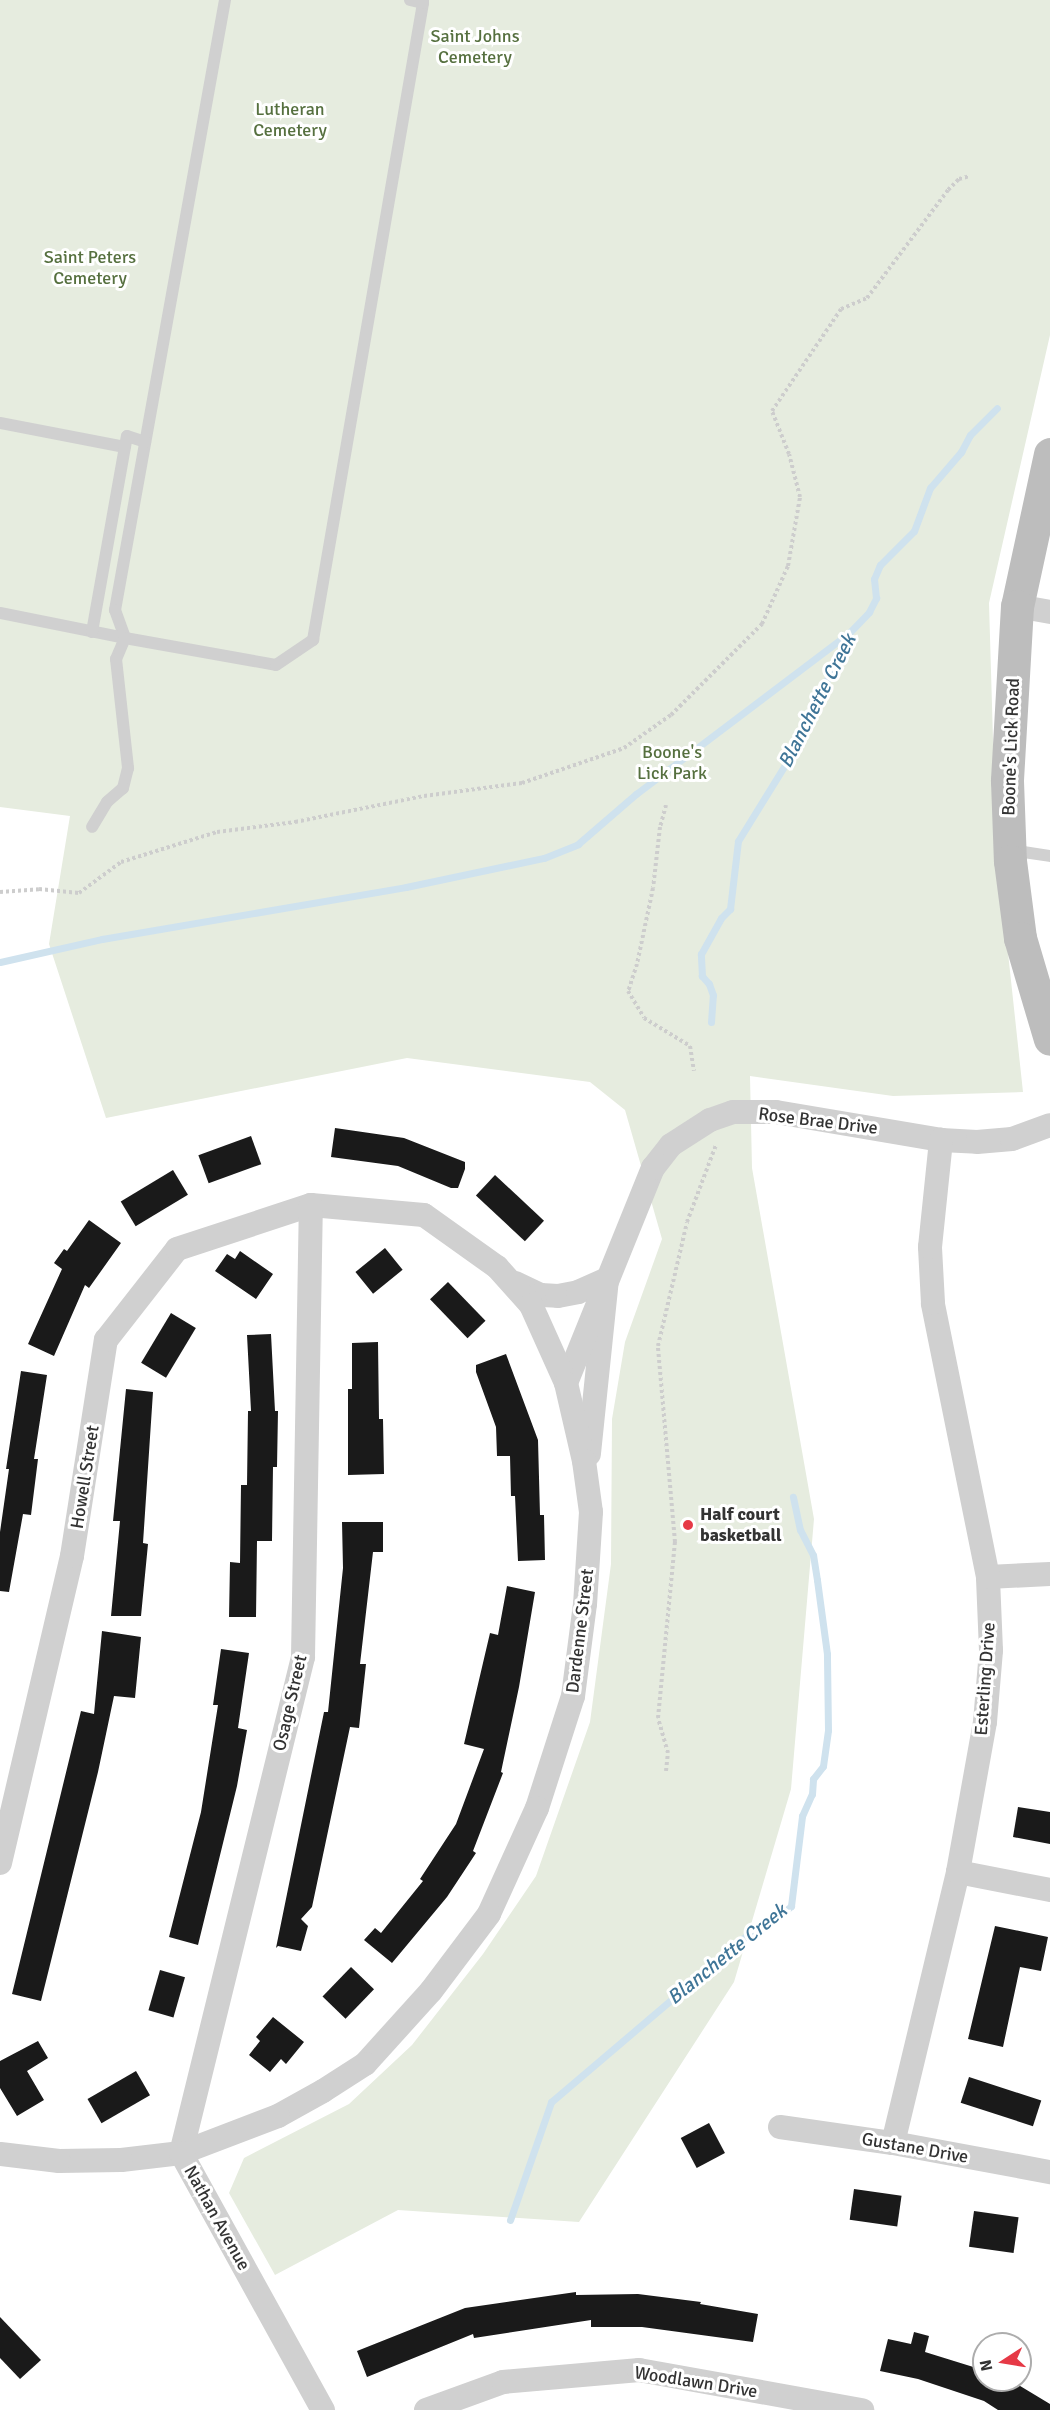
<!DOCTYPE html>
<style>
body{margin:0}
#map{position:relative;width:1050px;height:2410px;overflow:hidden;background:#fff;font-family:Signika,sans-serif}
div>[style]{position:absolute}
[style*='--x']{left:calc(var(--x)*1px);top:calc(var(--y)*1px);width:calc(var(--w)*1px);rotate:calc(var(--a)*1deg)}
.green>*{inset:0;background:#e6ecdf}
.stream>*{height:7px;margin:-3.5px;padding:0 3.5px;transform-origin:3.5px;border-radius:3.5px;background:#cfe2ee}
.building>*{inset:0;background:#1a1a1a;transform-origin:0 0}
.path>*{height:4px;margin-top:-2px;transform-origin:0;background:repeating-linear-gradient(90deg,#cdcdcd 0 3px,transparent 0 6px)}
.lane>*{height:12px;margin:-6px;padding:0 6px;transform-origin:6px;border-radius:6px;background:#d0d0d0}
.street>*{height:24px;margin:-12px;padding:0 12px;transform-origin:12px;border-radius:12px;background:#d0d0d0}
.secondary>*{height:33px;margin:-16.5px;padding:0 16.5px;transform-origin:16.5px;border-radius:16.5px;background:#bdbdbd}
.dots>*{width:16px;height:16px;translate:-50% -50%;box-sizing:border-box;border:3px solid #fff;border-radius:50%}
span{translate:-50% -50%;white-space:nowrap;text-align:center;line-height:1.15;-webkit-text-stroke:6px #fff;paint-order:stroke}
.park-label{font-size:18px;color:#56703f}
.street-label{font-size:18px;color:#333}
.poi-label{font-size:18px;color:#333;font-weight:700}
.left{translate:0 -50%;text-align:left}
.water-label{font-size:20px;color:#3f7597;font-style:italic}
.north{position:absolute;left:972px;top:2332px;width:60px;height:60px;box-sizing:border-box;background:#fff;border:2px solid #adadad;border-radius:50%;rotate:258deg;font-size:16px;font-weight:700;line-height:24px;text-align:center;color:#333}
.north::after{content:'';display:block;margin:auto;width:21px;height:27px;background:#e63946;clip-path:polygon(50% 0,100% 100%,50% 72%,0 100%)}
</style>
<div id="map">
<div class="green">
<i style="clip-path:polygon(0 0,1050px 0,1050px 335px,989px 603px,996px 841px,1023px 1092px,893px 1096px,750px 1076px,752px 1168px,814px 1519px,791px 1789px,734px 1982px,579px 2222px,398px 2210px,275px 2275px,229px 2193px,244px 2158px,349px 2104px,412px 2045px,483px 1954px,536px 1876px,590px 1722px,611px 1564px,612px 1419px,625px 1342px,662px 1239px,625px 1110px,590px 1082px,407px 1058px,106px 1118px,49px 944px,70px 816px,0 807px)"></i>
</div>
<div class="stream">
<i style="--x:0;--y:962;--w:105;--a:-12.7"></i>
<i style="--x:102;--y:939;--w:308;--a:-9.7"></i>
<i style="--x:406;--y:887;--w:141;--a:-11.9"></i>
<i style="--x:544;--y:858;--w:37;--a:-22"></i>
<i style="--x:578;--y:844;--w:77;--a:-40.8"></i>
<i style="--x:636;--y:794;--w:267;--a:-37.1"></i>
<i style="--x:711;--y:1022;--w:27;--a:-86"></i>
<i style="--x:713;--y:995;--w:12;--a:-110"></i>
<i style="--x:709;--y:984;--w:11;--a:-131"></i>
<i style="--x:702;--y:976;--w:22;--a:-93"></i>
<i style="--x:701;--y:954;--w:41;--a:-60.9"></i>
<i style="--x:721;--y:918;--w:13;--a:-45"></i>
<i style="--x:730;--y:909;--w:68;--a:-83.3"></i>
<i style="--x:738;--y:841;--w:105;--a:-58.3"></i>
<i style="--x:793;--y:752;--w:132;--a:-64.8"></i>
<i style="--x:849;--y:633;--w:29;--a:-46"></i>
<i style="--x:869;--y:612;--w:16;--a:-63"></i>
<i style="--x:876;--y:598;--w:19;--a:-96"></i>
<i style="--x:874;--y:579;--w:15;--a:-67"></i>
<i style="--x:880;--y:565;--w:48;--a:-45"></i>
<i style="--x:914;--y:531;--w:46;--a:-69.6"></i>
<i style="--x:930;--y:488;--w:48;--a:-49.3"></i>
<i style="--x:961;--y:452;--w:19;--a:-62"></i>
<i style="--x:970;--y:435;--w:38;--a:-45"></i>
<i style="--x:510;--y:2220;--w:125;--a:-70.8"></i>
<i style="--x:551;--y:2102;--w:275;--a:-40.4"></i>
<i style="--x:760;--y:1924;--w:19;--a:-21"></i>
<i style="--x:778;--y:1917;--w:17;--a:-40"></i>
<i style="--x:791;--y:1906;--w:91;--a:-83"></i>
<i style="--x:802;--y:1816;--w:24;--a:-66"></i>
<i style="--x:812;--y:1794;--w:15;--a:-86"></i>
<i style="--x:813;--y:1779;--w:16;--a:-52"></i>
<i style="--x:823;--y:1766;--w:36;--a:-82"></i>
<i style="--x:828;--y:1730;--w:76;--a:-90.8"></i>
<i style="--x:827;--y:1654;--w:75;--a:-97.7"></i>
<i style="--x:817;--y:1580;--w:25;--a:-99"></i>
<i style="--x:813;--y:1555;--w:28;--a:-117"></i>
<i style="--x:800;--y:1530;--w:34;--a:-102"></i>
</div>
<div class="building">
<i style="clip-path:polygon(335px 1128px,404px 1138px,465px 1162px,465px 1169px,458px 1188px,451px 1188px,398px 1166px,331px 1157px)"></i>
<i style="left:251px;top:1136px;width:30px;height:56px;rotate:70deg"></i>
<i style="left:173px;top:1170px;width:29px;height:61px;rotate:59deg"></i>
<i style="left:495px;top:1175px;width:67px;height:28px;rotate:43deg"></i>
<i style="clip-path:polygon(89px 1220px,121px 1243px,89px 1288px,85px 1285px,54px 1356px,28px 1344px,62px 1269px,54px 1263px,64px 1249px,67px 1251px)"></i>
<i style="left:385px;top:1248px;width:28px;height:38px;rotate:51deg"></i>
<i style="clip-path:polygon(240px 1251px,273px 1274px,256px 1299px,215px 1271px,227px 1254px,235px 1259px)"></i>
<i style="left:448px;top:1282px;width:54px;height:25px;rotate:46deg"></i>
<i style="left:171px;top:1313px;width:29px;height:58px;rotate:31deg"></i>
<i style="clip-path:polygon(271px 1334px,275px 1411px,278px 1411px,277px 1467px,273px 1467px,272px 1541px,257px 1541px,256px 1617px,229px 1617px,230px 1562px,240px 1563px,241px 1485px,247px 1485px,248px 1411px,251px 1411px,247px 1335px)"></i>
<i style="clip-path:polygon(378px 1342px,379px 1419px,383px 1419px,384px 1474px,348px 1475px,348px 1389px,352px 1389px,352px 1343px)"></i>
<i style="clip-path:polygon(506px 1354px,538px 1440px,540px 1515px,544px 1515px,545px 1560px,518px 1561px,515px 1496px,511px 1496px,510px 1456px,497px 1456px,496px 1427px,476px 1372px,476px 1365px)"></i>
<i style="clip-path:polygon(21px 1371px,47px 1375px,34px 1459px,38px 1459px,31px 1515px,23px 1514px,9px 1592px,0 1591px,0 1532px,9px 1469px,6px 1469px)"></i>
<i style="clip-path:polygon(126px 1389px,153px 1392px,143px 1543px,148px 1544px,141px 1616px,111px 1616px,120px 1521px,113px 1521px)"></i>
<i style="clip-path:polygon(342px 1522px,383px 1522px,383px 1552px,373px 1552px,360px 1664px,366px 1664px,359px 1728px,350px 1727px,312px 1907px,301px 1919px,308px 1926px,301px 1951px,278px 1946px,276px 1948px,324px 1712px,328px 1712px,343px 1568px)"></i>
<i style="clip-path:polygon(507px 1586px,535px 1592px,519px 1687px,501px 1772px,503px 1773px,473px 1851px,476px 1853px,447px 1897px,392px 1963px,364px 1940px,375px 1928px,381px 1933px,423px 1881px,420px 1879px,456px 1824px,484px 1749px,464px 1744px,490px 1633px,498px 1635px)"></i>
<i style="clip-path:polygon(102px 1631px,141px 1637px,135px 1698px,114px 1696px,98px 1772px,41px 2001px,12px 1994px,81px 1711px,94px 1714px)"></i>
<i style="clip-path:polygon(221px 1649px,249px 1653px,238px 1728px,247px 1730px,237px 1786px,198px 1945px,169px 1937px,201px 1812px,218px 1705px,213px 1705px)"></i>
<i style="clip-path:polygon(1018px 1807px,1050px 1812px,1050px 1844px,1013px 1837px)"></i>
<i style="clip-path:polygon(995px 1926px,1048px 1937px,1041px 1971px,1020px 1967px,1003px 2047px,968px 2039px)"></i>
<i style="left:351px;top:1967px;width:32px;height:41px;rotate:44deg"></i>
<i style="left:160px;top:1970px;width:26px;height:42px;rotate:16deg"></i>
<i style="clip-path:polygon(273px 2017px,304px 2042px,286px 2064px,281px 2059px,270px 2072px,249px 2055px,260px 2041px,256px 2037px)"></i>
<i style="clip-path:polygon(38px 2041px,48px 2058px,27px 2071px,44px 2100px,17px 2116px,0 2088px,0 2061px)"></i>
<i style="left:136px;top:2071px;width:28px;height:56px;rotate:60deg"></i>
<i style="left:969px;top:2077px;width:76px;height:27px;rotate:18deg"></i>
<i style="left:709px;top:2123px;width:34px;height:32px;rotate:62deg"></i>
<i style="left:854px;top:2189px;width:48px;height:31px;rotate:8deg"></i>
<i style="left:974px;top:2211px;width:45px;height:36px;rotate:8deg"></i>
<i style="clip-path:polygon(576px 2292px,576px 2295px,638px 2294px,701px 2302px,700px 2304px,758px 2314px,753px 2342px,642px 2327px,591px 2327px,591px 2320px,474px 2338px,473px 2334px,367px 2377px,357px 2351px,465px 2308px)"></i>
<i style="clip-path:polygon(0 2317px,41px 2360px,20px 2379px,0 2358px)"></i>
<i style="clip-path:polygon(914px 2332px,929px 2336px,925px 2352px,983px 2370px,979px 2380px,1010px 2380px,1050px 2404px,1050px 2410px,998px 2410px,984px 2401px,918px 2379px,880px 2371px,888px 2339px,911px 2344px)"></i>
</div>
<div class="path">
<i style="--x:666;--y:805;--w:23;--a:105"></i>
<i style="--x:660;--y:827;--w:61;--a:96.5"></i>
<i style="--x:653;--y:888;--w:78;--a:101.9"></i>
<i style="--x:637;--y:964;--w:28;--a:108"></i>
<i style="--x:628;--y:991;--w:31;--a:59"></i>
<i style="--x:644;--y:1018;--w:54;--a:31.3"></i>
<i style="--x:690;--y:1046;--w:25;--a:81"></i>
<i style="--x:0;--y:892;--w:39;--a:-4"></i>
<i style="--x:39;--y:889;--w:40;--a:5.7"></i>
<i style="--x:79;--y:893;--w:52;--a:-36.4"></i>
<i style="--x:121;--y:862;--w:101;--a:-17.4"></i>
<i style="--x:217;--y:832;--w:79;--a:-7.3"></i>
<i style="--x:295;--y:822;--w:132;--a:-11.4"></i>
<i style="--x:424;--y:796;--w:99;--a:-7.6"></i>
<i style="--x:522;--y:783;--w:108;--a:-18.9"></i>
<i style="--x:624;--y:748;--w:57;--a:-35.1"></i>
<i style="--x:671;--y:715;--w:129;--a:-45"></i>
<i style="--x:762;--y:624;--w:64;--a:-65.9"></i>
<i style="--x:788;--y:566;--w:70;--a:-80.1"></i>
<i style="--x:800;--y:497;--w:44;--a:-104.3"></i>
<i style="--x:789;--y:454;--w:46;--a:-111.6"></i>
<i style="--x:772;--y:411;--w:123;--a:-55.9"></i>
<i style="--x:841;--y:309;--w:28;--a:-23"></i>
<i style="--x:867;--y:298;--w:135;--a:-53.1"></i>
<i style="--x:948;--y:190;--w:16;--a:-45"></i>
<i style="--x:959;--y:179;--w:11;--a:-15"></i>
<i style="--x:666;--y:1771;--w:18;--a:-84"></i>
<i style="--x:668;--y:1753;--w:36;--a:-106"></i>
<i style="--x:658;--y:1718;--w:177;--a:-84.5"></i>
<i style="--x:675;--y:1542;--w:197;--a:-95"></i>
<i style="--x:658;--y:1346;--w:127;--a:-76.8"></i>
<i style="--x:687;--y:1222;--w:82;--a:-69.4"></i>
</div>
<div class="lane">
<i style="--x:225;--y:0;--w:620;--a:100.22"></i>
<i style="--x:115;--y:610;--w:30;--a:70"></i>
<i style="--x:125;--y:638;--w:153;--a:10.1"></i>
<i style="--x:276;--y:665;--w:45;--a:-34"></i>
<i style="--x:313;--y:640;--w:646;--a:-80.2"></i>
<i style="--x:410;--y:0;--w:13;--a:13"></i>
<i style="--x:423;--y:3;--w:3;--a:-90"></i>
<i style="--x:0;--y:423;--w:127;--a:10.9"></i>
<i style="--x:0;--y:613;--w:127;--a:11.3"></i>
<i style="--x:125;--y:638;--w:23;--a:113"></i>
<i style="--x:116;--y:659;--w:110;--a:83.7"></i>
<i style="--x:128;--y:768;--w:21;--a:104"></i>
<i style="--x:123;--y:788;--w:21;--a:139"></i>
<i style="--x:107;--y:802;--w:29;--a:121"></i>
<i style="--x:92;--y:632;--w:199;--a:-79.9"></i>
<i style="--x:127;--y:436;--w:19;--a:18"></i>
<i style="--x:1010;--y:850;--w:40;--a:8.5"></i>
</div>
<div class="street">
<i style="--x:1017;--y:606;--w:34;--a:10"></i>
<i style="--x:515;--y:1283;--w:29;--a:25"></i>
<i style="--x:541;--y:1295;--w:17;--a:3"></i>
<i style="--x:558;--y:1296;--w:20;--a:-11"></i>
<i style="--x:578;--y:1292;--w:32;--a:-24"></i>
<i style="--x:607;--y:1279;--w:176;--a:95.9"></i>
<i style="--x:566;--y:1383;--w:232;--a:-68"></i>
<i style="--x:653;--y:1168;--w:29;--a:-52"></i>
<i style="--x:671;--y:1145;--w:46;--a:-32.7"></i>
<i style="--x:710;--y:1120;--w:24;--a:-19"></i>
<i style="--x:733;--y:1112;--w:43;--a:0"></i>
<i style="--x:776;--y:1112;--w:167;--a:9.6"></i>
<i style="--x:941;--y:1140;--w:36;--a:3"></i>
<i style="--x:977;--y:1142;--w:35;--a:-5"></i>
<i style="--x:1012;--y:1139;--w:40;--a:-20.2"></i>
<i style="--x:988;--y:1577;--w:62;--a:-2.8"></i>
<i style="--x:0;--y:1863;--w:315;--a:-76.8"></i>
<i style="--x:72;--y:1556;--w:219;--a:-81.1"></i>
<i style="--x:106;--y:1340;--w:115;--a:-52"></i>
<i style="--x:177;--y:1249;--w:141;--a:-18.2"></i>
<i style="--x:311;--y:1205;--w:113;--a:5.1"></i>
<i style="--x:424;--y:1215;--w:90;--a:35.5"></i>
<i style="--x:497;--y:1267;--w:51;--a:48.2"></i>
<i style="--x:531;--y:1305;--w:85;--a:65.8"></i>
<i style="--x:566;--y:1383;--w:80;--a:77"></i>
<i style="--x:584;--y:1461;--w:51;--a:82.2"></i>
<i style="--x:591;--y:1512;--w:92;--a:93.7"></i>
<i style="--x:585;--y:1604;--w:93;--a:97.4"></i>
<i style="--x:573;--y:1696;--w:118;--a:107.8"></i>
<i style="--x:537;--y:1808;--w:116;--a:114.4"></i>
<i style="--x:489;--y:1914;--w:96;--a:127"></i>
<i style="--x:431;--y:1991;--w:98;--a:132.1"></i>
<i style="--x:365;--y:2064;--w:50;--a:147.3"></i>
<i style="--x:323;--y:2091;--w:51;--a:150.9"></i>
<i style="--x:278;--y:2116;--w:104;--a:159.1"></i>
<i style="--x:181;--y:2153;--w:60;--a:173.3"></i>
<i style="--x:121;--y:2160;--w:62;--a:179.1"></i>
<i style="--x:59;--y:2161;--w:59;--a:-173.2"></i>
<i style="--x:958;--y:1872;--w:94;--a:11.1"></i>
<i style="--x:780;--y:2127;--w:114;--a:8.1"></i>
<i style="--x:893;--y:2143;--w:160;--a:10.5"></i>
<i style="--x:893;--y:2143;--w:279;--a:-76.5"></i>
<i style="--x:958;--y:1872;--w:152;--a:-79.8"></i>
<i style="--x:985;--y:1722;--w:72;--a:-85.2"></i>
<i style="--x:991;--y:1650;--w:73;--a:-92.4"></i>
<i style="--x:988;--y:1577;--w:279;--a:-101.4"></i>
<i style="--x:933;--y:1303;--w:56;--a:-93.1"></i>
<i style="--x:930;--y:1247;--w:108;--a:-84.1"></i>
<i style="--x:181;--y:2153;--w:511;--a:-76.18"></i>
<i style="--x:303;--y:1657;--w:452;--a:-89"></i>
<i style="--x:181;--y:2153;--w:294;--a:61.1"></i>
<i style="--x:426;--y:2410;--w:82;--a:-20"></i>
<i style="--x:503;--y:2382;--w:137;--a:-5"></i>
<i style="--x:639;--y:2370;--w:227;--a:10.2"></i>
</div>
<div class="secondary">
<i style="--x:1050;--y:454;--w:156;--a:102.2"></i>
<i style="--x:1017;--y:606;--w:175;--a:93.3"></i>
<i style="--x:1007;--y:781;--w:80;--a:87.9"></i>
<i style="--x:1010;--y:861;--w:78;--a:82.6"></i>
<i style="--x:1020;--y:938;--w:105;--a:73.5"></i>
</div>
<div class="dots">
<i style="left:688px;top:1525px;background:#e63946"></i>
</div>
<div class="park-label">
<span style="left:475px;top:47px">Saint Johns<br>Cemetery</span>
<span style="left:290px;top:120px">Lutheran<br>Cemetery</span>
<span style="left:90px;top:268px">Saint Peters<br>Cemetery</span>
<span style="left:672px;top:763px">Boone's<br>Lick Park</span>
</div>
<div class="street-label">
<span style="left:1011px;top:747px;rotate:-88deg">Boone's Lick Road</span>
<span style="left:818px;top:1121px;rotate:7deg">Rose Brae Drive</span>
<span style="left:85px;top:1477px;rotate:-81deg">Howell Street</span>
<span style="left:580px;top:1631px;rotate:-83deg">Dardenne Street</span>
<span style="left:985px;top:1679px;rotate:-86deg">Esterling Drive</span>
<span style="left:290px;top:1703px;rotate:-77deg">Osage Street</span>
<span style="left:915px;top:2148px;rotate:10deg">Gustane Drive</span>
<span style="left:217px;top:2218px;rotate:61deg">Nathan Avenue</span>
<span style="left:696px;top:2382px;rotate:9deg">Woodlawn Drive</span>
</div>
<div class="poi-label">
<span class="left" style="left:700px;top:1525px">Half court<br>basketball</span>
</div>
<div class="water-label">
<span style="left:817px;top:701px;rotate:-63deg">Blanchette Creek</span>
<span style="left:727px;top:1954px;rotate:-39deg">Blanchette Creek</span>
</div>
<div class="north">N</div>
</div>
